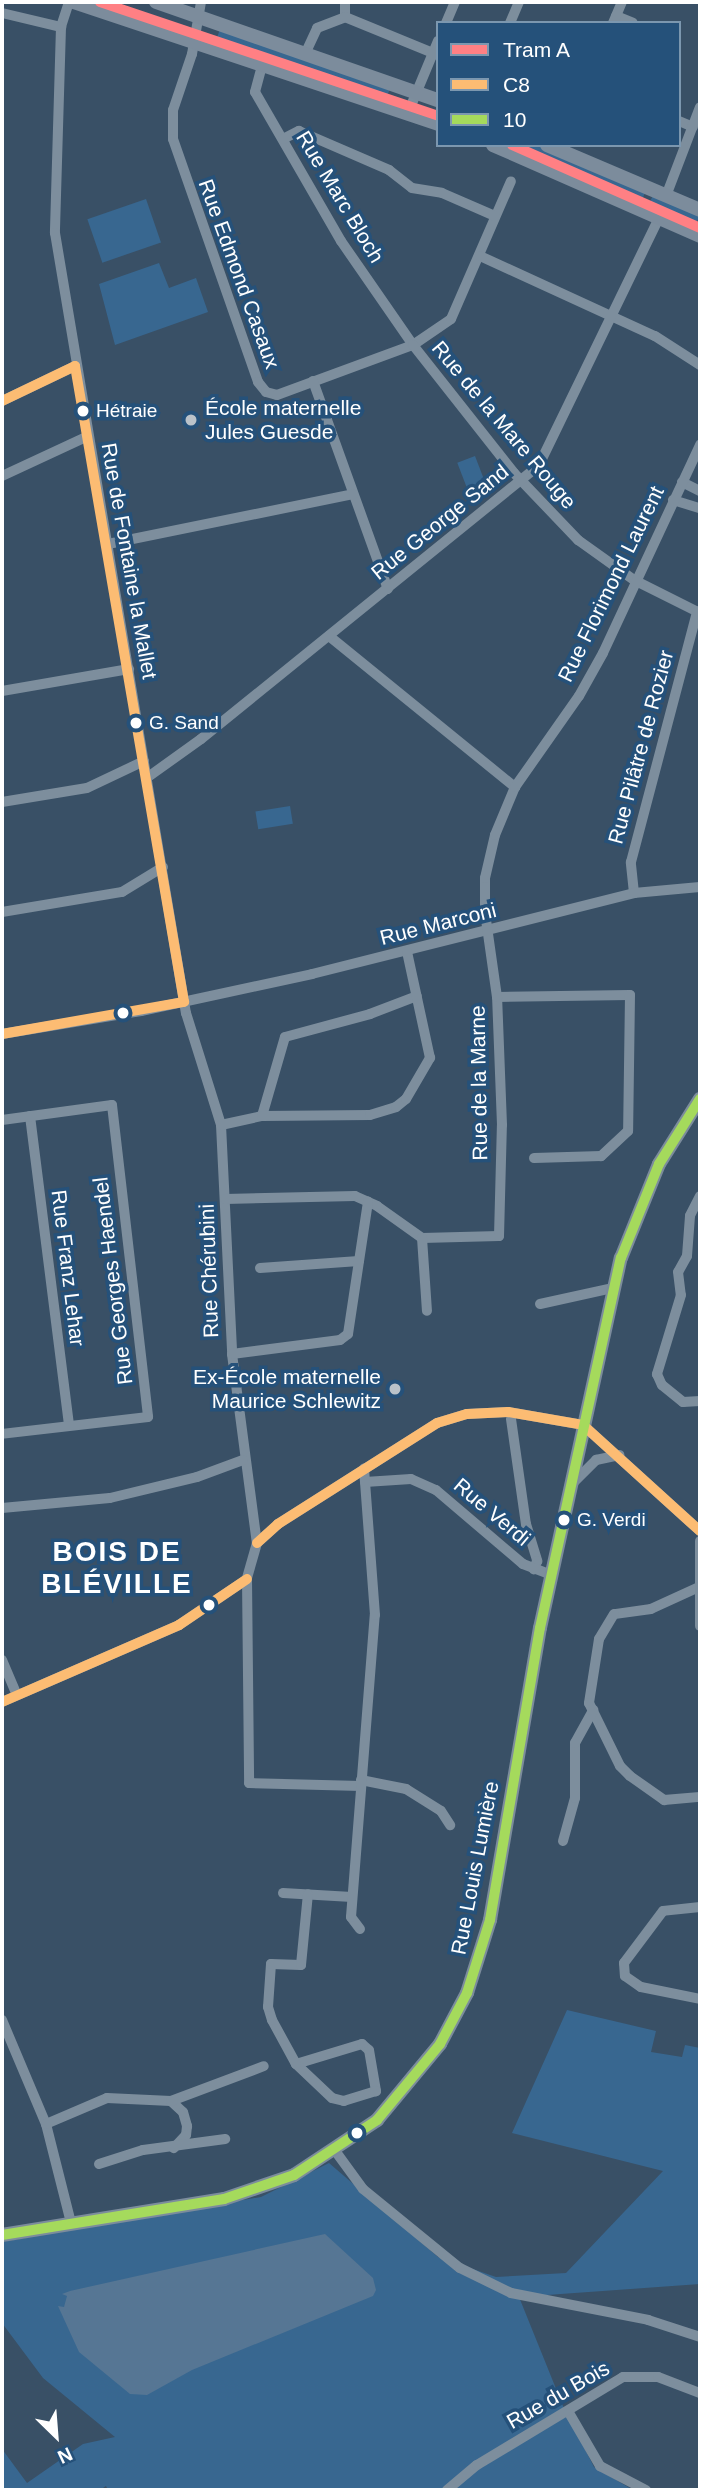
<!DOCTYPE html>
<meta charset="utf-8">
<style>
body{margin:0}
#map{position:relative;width:702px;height:2492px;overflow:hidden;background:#395066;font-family:Arial,sans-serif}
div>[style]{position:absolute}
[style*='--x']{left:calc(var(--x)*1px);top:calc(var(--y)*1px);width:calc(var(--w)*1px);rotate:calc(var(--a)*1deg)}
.green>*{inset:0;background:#386790;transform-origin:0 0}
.water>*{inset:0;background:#567694}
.minor>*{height:10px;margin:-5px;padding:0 5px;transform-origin:5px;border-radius:5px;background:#7d8e9d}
.major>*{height:14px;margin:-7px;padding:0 7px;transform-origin:7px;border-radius:7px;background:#7c8c9c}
.bus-1>*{height:10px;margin:-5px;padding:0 5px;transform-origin:5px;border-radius:5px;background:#fcbc73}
.bus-2>*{height:10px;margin:-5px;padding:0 5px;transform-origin:5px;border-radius:5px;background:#a5da5c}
.tram-1>*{height:10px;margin:-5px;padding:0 5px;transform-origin:5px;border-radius:5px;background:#ff8084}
.dots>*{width:19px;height:19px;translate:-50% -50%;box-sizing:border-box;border:4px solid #25517a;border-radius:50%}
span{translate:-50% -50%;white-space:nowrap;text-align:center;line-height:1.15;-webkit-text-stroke:7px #25517a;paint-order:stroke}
.bus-label{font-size:19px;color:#fff}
.left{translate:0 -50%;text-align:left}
.street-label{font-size:21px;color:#fff}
.poi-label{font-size:21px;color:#fff}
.right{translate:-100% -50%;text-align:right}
.district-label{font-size:28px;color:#fff;font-weight:700;letter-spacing:2px}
.frame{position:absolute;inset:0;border:4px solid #fff;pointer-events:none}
.legend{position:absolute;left:436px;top:21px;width:245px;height:126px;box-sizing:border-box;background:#25517a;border:2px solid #7c97af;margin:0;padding:9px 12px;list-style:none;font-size:21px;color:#fff}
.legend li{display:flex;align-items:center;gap:14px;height:35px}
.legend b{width:35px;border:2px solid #7c97af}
.north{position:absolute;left:21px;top:2401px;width:70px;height:70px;-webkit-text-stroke:5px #25517a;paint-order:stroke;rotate:155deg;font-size:19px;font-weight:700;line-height:28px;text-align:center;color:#fff}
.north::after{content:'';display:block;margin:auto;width:24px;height:32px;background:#fff;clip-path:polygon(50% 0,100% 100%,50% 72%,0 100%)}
</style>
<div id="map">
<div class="green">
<i style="left:220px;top:29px;width:180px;height:16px;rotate:19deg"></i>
<i style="clip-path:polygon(504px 145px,537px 145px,645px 193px,640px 204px)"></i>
<i style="left:653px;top:195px;width:51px;height:13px;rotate:24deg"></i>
<i style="left:146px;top:199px;width:46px;height:62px;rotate:71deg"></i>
<i style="clip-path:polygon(159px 263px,169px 288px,196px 278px,208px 312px,115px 345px,99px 284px)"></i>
<i style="left:475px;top:456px;width:33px;height:19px;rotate:69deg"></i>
<i style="left:290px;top:806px;width:18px;height:35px;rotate:81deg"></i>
<i style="clip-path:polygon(567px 2010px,656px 2031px,651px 2052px,682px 2057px,685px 2045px,700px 2048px,700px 2284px,519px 2297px,563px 2406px,594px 2467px,633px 2490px,108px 2490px,106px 2486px,100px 2490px,2px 2490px,2px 2449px,27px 2483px,83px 2444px,115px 2437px,43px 2378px,2px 2323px,2px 2242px,261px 2197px,329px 2163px,438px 2257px,496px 2277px,566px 2273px,663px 2171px,512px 2133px)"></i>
</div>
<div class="water">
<i style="clip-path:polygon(325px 2234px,373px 2278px,376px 2290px,373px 2296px,192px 2370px,147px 2395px,130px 2394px,79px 2352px,58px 2306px,64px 2307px,67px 2296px,62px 2294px,70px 2291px)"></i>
</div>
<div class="minor">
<i style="--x:69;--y:2;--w:26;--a:108"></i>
<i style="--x:61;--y:27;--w:206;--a:91.7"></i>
<i style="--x:55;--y:233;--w:791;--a:80.47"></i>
<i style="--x:186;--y:1013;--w:117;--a:72.6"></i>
<i style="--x:221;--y:1125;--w:229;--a:87.2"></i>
<i style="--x:232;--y:1354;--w:191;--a:82.5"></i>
<i style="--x:257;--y:1543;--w:37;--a:106"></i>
<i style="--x:247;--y:1579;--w:204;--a:89.4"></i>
<i style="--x:249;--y:1783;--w:112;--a:1.5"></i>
<i style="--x:201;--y:2;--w:53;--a:99.8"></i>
<i style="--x:192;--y:54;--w:59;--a:108.7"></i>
<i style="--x:173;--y:110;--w:29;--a:90"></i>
<i style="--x:173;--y:139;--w:257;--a:70.7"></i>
<i style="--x:258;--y:382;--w:13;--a:51"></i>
<i style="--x:266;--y:392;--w:11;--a:15"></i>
<i style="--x:277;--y:395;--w:145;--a:-20.2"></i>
<i style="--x:413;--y:345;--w:46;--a:-34.4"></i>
<i style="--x:451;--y:319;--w:150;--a:-66.5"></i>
<i style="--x:2;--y:13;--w:61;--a:13.3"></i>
<i style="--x:616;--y:16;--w:18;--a:22"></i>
<i style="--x:345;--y:17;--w:15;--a:-90"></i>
<i style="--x:446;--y:23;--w:23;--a:-67"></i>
<i style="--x:510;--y:23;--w:23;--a:-67"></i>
<i style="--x:613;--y:23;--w:23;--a:-67"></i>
<i style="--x:306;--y:52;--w:26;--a:-65"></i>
<i style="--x:317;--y:28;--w:30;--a:-21"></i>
<i style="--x:345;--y:17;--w:100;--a:22.2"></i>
<i style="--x:263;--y:62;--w:31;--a:105"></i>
<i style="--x:255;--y:92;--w:172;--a:60"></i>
<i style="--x:341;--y:241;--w:126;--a:55.3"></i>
<i style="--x:413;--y:345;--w:163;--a:51.7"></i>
<i style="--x:514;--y:473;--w:93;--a:46.3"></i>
<i style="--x:578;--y:540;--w:69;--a:35.5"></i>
<i style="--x:634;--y:580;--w:74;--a:26.6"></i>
<i style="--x:408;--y:113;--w:78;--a:-67.4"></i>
<i style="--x:679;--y:121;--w:15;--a:23"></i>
<i style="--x:283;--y:139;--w:18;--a:-27"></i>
<i style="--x:299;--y:131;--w:98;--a:23.4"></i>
<i style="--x:389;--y:170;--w:29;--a:38"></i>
<i style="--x:412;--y:188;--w:30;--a:9"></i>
<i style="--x:442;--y:193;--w:58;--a:23.5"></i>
<i style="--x:666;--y:196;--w:95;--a:-69.1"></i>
<i style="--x:480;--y:256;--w:192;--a:24.6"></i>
<i style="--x:655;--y:336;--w:54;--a:32.8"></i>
<i style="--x:313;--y:381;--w:221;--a:70.2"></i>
<i style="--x:2;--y:401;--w:81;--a:-25.6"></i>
<i style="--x:2;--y:476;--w:95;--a:-24.9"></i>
<i style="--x:682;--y:482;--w:20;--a:27"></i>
<i style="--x:673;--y:500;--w:28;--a:17"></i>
<i style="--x:108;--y:544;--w:250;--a:-11.5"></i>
<i style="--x:329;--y:636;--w:240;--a:39.1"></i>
<i style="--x:2;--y:691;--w:129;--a:-9.8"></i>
<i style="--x:148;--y:777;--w:65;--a:-35.6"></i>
<i style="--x:201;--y:739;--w:435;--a:-39"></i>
<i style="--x:539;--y:465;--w:275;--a:-64.1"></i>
<i style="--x:2;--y:802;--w:86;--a:-9.4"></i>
<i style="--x:87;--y:788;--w:63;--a:-25.3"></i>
<i style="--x:634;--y:893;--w:31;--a:-96"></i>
<i style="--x:631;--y:862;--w:259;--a:-75.2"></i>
<i style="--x:2;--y:912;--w:122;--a:-9.5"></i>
<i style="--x:122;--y:892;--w:48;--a:-31.4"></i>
<i style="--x:497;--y:997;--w:133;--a:-0.9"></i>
<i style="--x:630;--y:995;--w:136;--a:90.8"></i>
<i style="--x:628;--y:1131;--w:37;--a:137"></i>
<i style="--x:601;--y:1156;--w:67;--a:178.3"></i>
<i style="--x:2;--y:1034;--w:141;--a:-9.4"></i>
<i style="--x:141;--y:1011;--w:175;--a:-12.2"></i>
<i style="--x:312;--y:974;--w:332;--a:-14.1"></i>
<i style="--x:634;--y:893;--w:66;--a:-5.2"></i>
<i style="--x:30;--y:1116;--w:311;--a:82.8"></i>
<i style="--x:262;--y:1116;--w:82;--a:-73.8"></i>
<i style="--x:285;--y:1037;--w:88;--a:-15.1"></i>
<i style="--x:370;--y:1014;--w:50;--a:-21"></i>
<i style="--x:2;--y:1120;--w:111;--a:-7.8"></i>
<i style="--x:112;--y:1105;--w:314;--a:83.4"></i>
<i style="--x:148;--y:1417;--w:147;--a:173.4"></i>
<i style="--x:221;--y:1125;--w:42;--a:-12.4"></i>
<i style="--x:262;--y:1116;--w:108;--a:-0.5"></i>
<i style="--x:370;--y:1115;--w:27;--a:-17"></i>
<i style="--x:396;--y:1107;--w:13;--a:-39"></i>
<i style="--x:406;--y:1099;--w:48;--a:-59.7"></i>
<i style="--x:430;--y:1058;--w:108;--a:-102.2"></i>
<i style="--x:700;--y:1196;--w:22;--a:117"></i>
<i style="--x:690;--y:1216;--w:40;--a:94.3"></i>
<i style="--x:687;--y:1256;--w:18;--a:119"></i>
<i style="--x:678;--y:1272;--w:23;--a:83"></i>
<i style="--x:681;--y:1295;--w:83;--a:106.9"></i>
<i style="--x:657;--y:1374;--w:12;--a:66"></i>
<i style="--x:662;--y:1385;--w:27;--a:39"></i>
<i style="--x:683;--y:1402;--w:17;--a:-3"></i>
<i style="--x:225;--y:1199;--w:130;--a:-1.3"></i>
<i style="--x:355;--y:1196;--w:24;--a:24"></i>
<i style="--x:377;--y:1206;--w:55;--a:35.4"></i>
<i style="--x:422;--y:1238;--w:77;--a:-1.5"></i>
<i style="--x:499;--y:1236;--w:111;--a:-88.5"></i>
<i style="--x:502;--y:1125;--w:128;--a:-92.2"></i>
<i style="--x:497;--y:997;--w:85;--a:-98.1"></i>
<i style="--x:485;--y:913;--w:35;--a:-90"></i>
<i style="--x:485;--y:878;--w:44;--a:-76.9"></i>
<i style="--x:495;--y:835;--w:52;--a:-67.4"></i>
<i style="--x:515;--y:787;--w:111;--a:-54.9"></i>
<i style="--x:579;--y:696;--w:49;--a:-60.8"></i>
<i style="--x:603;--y:653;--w:230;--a:-65"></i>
<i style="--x:422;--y:1238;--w:73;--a:86.1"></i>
<i style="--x:260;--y:1268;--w:99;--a:-4"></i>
<i style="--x:540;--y:1304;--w:75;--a:-12.4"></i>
<i style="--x:232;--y:1354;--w:109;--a:-7.4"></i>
<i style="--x:340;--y:1340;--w:10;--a:-37"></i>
<i style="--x:348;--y:1334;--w:134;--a:-81.4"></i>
<i style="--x:511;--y:1419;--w:106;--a:81.9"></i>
<i style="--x:526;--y:1524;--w:39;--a:73"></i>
<i style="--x:537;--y:1561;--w:9;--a:111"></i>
<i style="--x:365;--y:1482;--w:46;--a:-3.7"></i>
<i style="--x:411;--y:1479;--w:27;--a:24"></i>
<i style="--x:436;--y:1490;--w:114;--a:40.4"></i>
<i style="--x:523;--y:1564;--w:31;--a:21"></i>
<i style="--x:573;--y:1483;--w:33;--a:-45"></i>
<i style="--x:596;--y:1460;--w:24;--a:-12"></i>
<i style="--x:2;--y:1508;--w:108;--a:-5.3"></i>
<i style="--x:110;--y:1498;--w:89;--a:-13.6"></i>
<i style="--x:197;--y:1477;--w:49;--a:-20.3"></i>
<i style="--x:700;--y:1541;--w:85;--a:90"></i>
<i style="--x:257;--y:1543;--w:28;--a:-42"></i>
<i style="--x:278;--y:1524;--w:188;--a:-32.4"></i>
<i style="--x:437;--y:1423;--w:31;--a:-17"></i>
<i style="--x:467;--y:1414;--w:41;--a:-2.8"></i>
<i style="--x:508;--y:1412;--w:76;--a:9.8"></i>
<i style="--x:583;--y:1425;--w:158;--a:42.2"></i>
<i style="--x:699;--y:1587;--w:53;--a:155.4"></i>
<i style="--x:651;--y:1609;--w:37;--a:172"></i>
<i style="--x:614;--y:1614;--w:29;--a:121"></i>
<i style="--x:599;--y:1639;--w:65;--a:98.9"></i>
<i style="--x:589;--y:1703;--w:70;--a:63.8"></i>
<i style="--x:620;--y:1766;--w:14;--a:45"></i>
<i style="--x:630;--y:1776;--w:42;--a:35.2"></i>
<i style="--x:664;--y:1800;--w:36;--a:-5"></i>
<i style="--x:2;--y:1660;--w:38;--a:67"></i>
<i style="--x:2;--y:1702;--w:193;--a:-23.5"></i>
<i style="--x:179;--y:1625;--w:82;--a:-34.1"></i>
<i style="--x:361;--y:1780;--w:46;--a:11.3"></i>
<i style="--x:406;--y:1789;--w:41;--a:32.2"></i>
<i style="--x:441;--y:1811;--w:17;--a:57"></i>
<i style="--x:563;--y:1841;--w:45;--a:-74.4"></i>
<i style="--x:575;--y:1798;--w:55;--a:-90"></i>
<i style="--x:575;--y:1743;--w:38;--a:-61"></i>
<i style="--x:283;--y:1893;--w:69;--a:3.3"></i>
<i style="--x:700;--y:1907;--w:37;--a:174"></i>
<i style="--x:663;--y:1911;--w:65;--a:126.9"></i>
<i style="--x:624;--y:1963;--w:13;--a:86"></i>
<i style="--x:625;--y:1976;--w:19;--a:35"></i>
<i style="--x:641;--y:1987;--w:60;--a:11.5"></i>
<i style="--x:360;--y:1929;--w:15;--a:-127"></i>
<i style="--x:351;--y:1917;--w:303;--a:-85.5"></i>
<i style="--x:375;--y:1615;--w:147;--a:-94.3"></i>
<i style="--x:2;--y:2020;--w:113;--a:67.1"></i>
<i style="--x:46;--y:2124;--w:102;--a:75.8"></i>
<i style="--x:296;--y:2064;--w:69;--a:-16.9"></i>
<i style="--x:362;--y:2044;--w:9;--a:41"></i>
<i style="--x:369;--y:2050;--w:42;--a:80.3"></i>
<i style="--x:376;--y:2091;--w:34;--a:163"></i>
<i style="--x:344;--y:2101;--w:12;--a:-166"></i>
<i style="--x:332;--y:2098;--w:50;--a:-136.6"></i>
<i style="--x:296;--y:2064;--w:50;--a:-118.6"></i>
<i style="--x:272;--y:2020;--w:14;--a:-107"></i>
<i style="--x:268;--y:2007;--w:43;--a:-86"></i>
<i style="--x:271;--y:1964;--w:30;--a:2"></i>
<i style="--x:301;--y:1965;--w:71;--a:-84.4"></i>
<i style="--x:171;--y:2101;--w:16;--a:43"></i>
<i style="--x:183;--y:2112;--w:15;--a:74"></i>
<i style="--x:187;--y:2126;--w:9;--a:96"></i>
<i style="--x:186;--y:2135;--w:18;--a:133"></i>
<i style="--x:46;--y:2124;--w:66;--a:-23.1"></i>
<i style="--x:107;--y:2098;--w:64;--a:2.7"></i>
<i style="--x:171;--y:2101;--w:99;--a:-20.6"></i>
<i style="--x:336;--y:2152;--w:46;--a:53.9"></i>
<i style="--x:363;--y:2189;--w:125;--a:39.2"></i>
<i style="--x:460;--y:2268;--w:57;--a:26.1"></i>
<i style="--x:511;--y:2293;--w:140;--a:11.1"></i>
<i style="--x:648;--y:2320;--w:55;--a:18.1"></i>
<i style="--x:99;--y:2164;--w:46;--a:-17.7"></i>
<i style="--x:143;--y:2150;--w:83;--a:-7.6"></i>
<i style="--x:568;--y:2411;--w:64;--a:59.8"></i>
<i style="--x:600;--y:2466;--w:52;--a:27.6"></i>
<i style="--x:447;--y:2490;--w:39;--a:-40"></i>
<i style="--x:477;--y:2465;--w:170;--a:-31.1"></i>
<i style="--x:623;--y:2377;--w:35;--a:0"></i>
<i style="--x:658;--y:2377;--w:45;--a:20.9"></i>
</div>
<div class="major">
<i style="--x:74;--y:2;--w:384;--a:18.5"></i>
<i style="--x:156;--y:2;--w:299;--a:19.2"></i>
<i style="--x:493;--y:145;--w:226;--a:23.7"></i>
<i style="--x:547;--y:145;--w:166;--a:23"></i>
<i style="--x:2;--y:2235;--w:225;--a:-9.2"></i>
<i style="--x:224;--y:2199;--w:74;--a:-18.9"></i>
<i style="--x:294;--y:2175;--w:100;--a:-33.5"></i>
<i style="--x:377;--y:2120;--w:99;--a:-50.3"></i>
<i style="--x:440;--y:2044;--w:58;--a:-62.1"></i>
<i style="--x:467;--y:1993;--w:77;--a:-72.5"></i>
<i style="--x:490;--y:1920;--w:296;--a:-80.3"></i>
<i style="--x:540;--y:1628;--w:379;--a:-77.7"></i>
<i style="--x:621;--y:1258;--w:101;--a:-68"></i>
<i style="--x:659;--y:1164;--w:77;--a:-57.8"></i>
</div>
<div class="bus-1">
<i style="--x:75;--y:366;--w:645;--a:80.27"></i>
<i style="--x:2;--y:401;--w:81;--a:-25.6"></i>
<i style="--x:2;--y:1034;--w:185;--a:-10"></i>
<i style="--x:257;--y:1543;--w:28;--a:-42"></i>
<i style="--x:278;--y:1524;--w:188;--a:-32.4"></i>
<i style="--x:437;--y:1423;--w:31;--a:-17"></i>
<i style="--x:467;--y:1414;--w:41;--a:-2.8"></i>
<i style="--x:508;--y:1412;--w:76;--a:9.8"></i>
<i style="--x:583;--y:1425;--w:158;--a:42.2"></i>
<i style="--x:2;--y:1702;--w:193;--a:-23.5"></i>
<i style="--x:179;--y:1625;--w:82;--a:-34.1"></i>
</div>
<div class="bus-2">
<i style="--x:2;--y:2235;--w:225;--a:-9.2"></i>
<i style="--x:224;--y:2199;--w:74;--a:-18.9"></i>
<i style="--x:294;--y:2175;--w:100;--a:-33.5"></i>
<i style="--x:377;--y:2120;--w:99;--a:-50.3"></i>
<i style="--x:440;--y:2044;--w:58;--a:-62.1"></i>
<i style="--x:467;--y:1993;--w:77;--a:-72.5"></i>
<i style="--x:490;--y:1920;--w:296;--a:-80.3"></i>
<i style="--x:540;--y:1628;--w:379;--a:-77.7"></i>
<i style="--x:621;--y:1258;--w:101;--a:-68"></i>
<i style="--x:659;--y:1164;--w:77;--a:-57.8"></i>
</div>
<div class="tram-1">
<i style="--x:100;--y:2;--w:357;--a:18.6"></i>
<i style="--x:512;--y:145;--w:206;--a:23.8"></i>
</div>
<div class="dots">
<i style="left:83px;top:411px;background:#fff"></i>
<i style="left:191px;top:420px;background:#bac2c9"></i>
<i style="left:136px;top:723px;background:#fff"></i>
<i style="left:123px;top:1013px;background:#fff"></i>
<i style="left:395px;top:1389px;background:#bac2c9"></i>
<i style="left:564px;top:1520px;background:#fff"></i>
<i style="left:209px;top:1605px;background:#fff"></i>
<i style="left:357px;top:2133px;background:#fff"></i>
</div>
<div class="bus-label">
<span class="left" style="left:96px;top:411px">Hétraie</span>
<span class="left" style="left:149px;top:723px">G. Sand</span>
<span class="left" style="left:577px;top:1520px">G. Verdi</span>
</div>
<div class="street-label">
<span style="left:340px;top:197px;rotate:59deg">Rue Marc Bloch</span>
<span style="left:239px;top:274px;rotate:70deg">Rue Edmond Casaux</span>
<span style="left:504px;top:425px;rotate:50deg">Rue de la Mare Rouge</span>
<span style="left:440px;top:522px;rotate:-39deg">Rue George Sand</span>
<span style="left:129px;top:561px;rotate:80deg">Rue de Fontaine la Mallet</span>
<span style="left:611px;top:584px;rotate:-64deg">Rue Florimond Laurent</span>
<span style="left:641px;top:747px;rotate:-75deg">Rue Pilâtre de Rozier</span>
<span style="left:438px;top:924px;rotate:-14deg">Rue Marconi</span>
<span style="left:479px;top:1083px;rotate:-91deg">Rue de la Marne</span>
<span style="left:68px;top:1268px;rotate:83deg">Rue Franz Lehar</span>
<span style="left:209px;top:1271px;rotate:-92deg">Rue Chérubini</span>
<span style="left:113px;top:1281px;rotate:-97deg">Rue Georges Haendel</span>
<span style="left:492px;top:1512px;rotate:40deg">Rue Verdi</span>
<span style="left:475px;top:1868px;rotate:-79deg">Rue Louis Lumière</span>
<span style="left:558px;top:2395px;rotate:-30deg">Rue du Bois</span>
</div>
<div class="poi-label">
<span class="left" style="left:205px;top:420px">École maternelle<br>Jules Guesde</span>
<span class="right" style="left:381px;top:1389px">Ex-École maternelle<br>Maurice Schlewitz</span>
</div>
<div class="district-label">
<span style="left:117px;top:1568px">BOIS DE<br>BLÉVILLE</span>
</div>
<div class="frame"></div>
<ul class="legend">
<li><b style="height:9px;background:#ff8084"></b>Tram A</li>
<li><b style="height:9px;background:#fcbc73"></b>C8</li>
<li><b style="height:9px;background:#a5da5c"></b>10</li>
</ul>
<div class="north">N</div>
</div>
